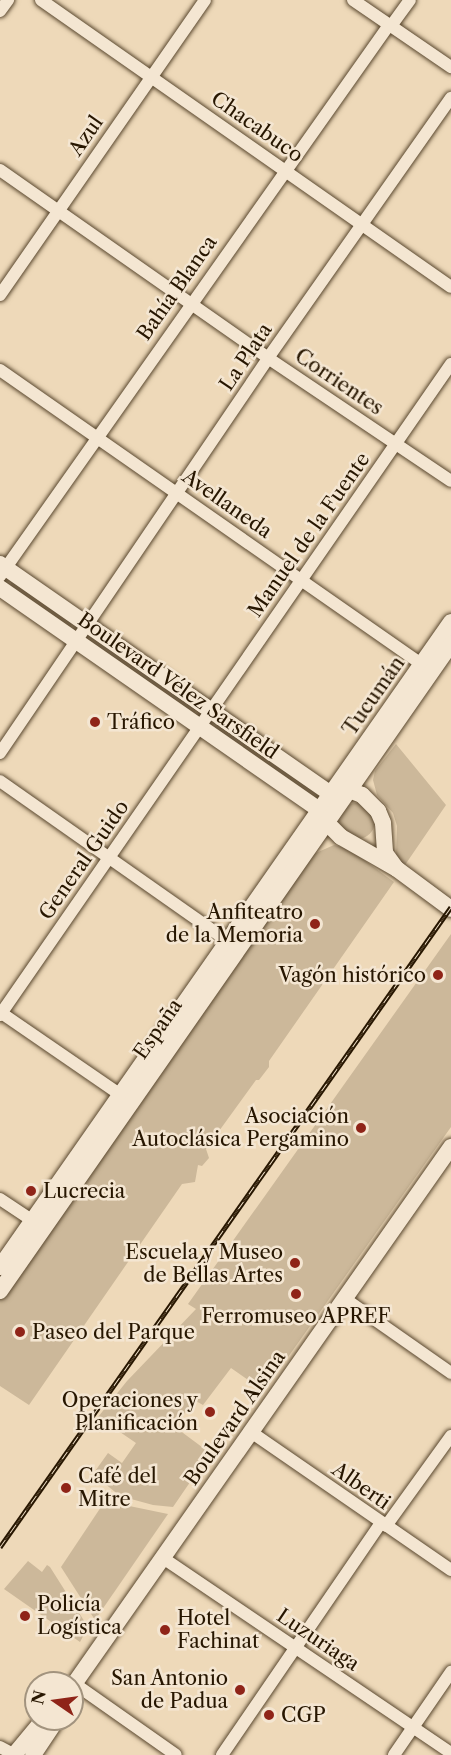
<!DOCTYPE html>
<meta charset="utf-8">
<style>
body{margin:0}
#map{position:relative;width:451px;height:1755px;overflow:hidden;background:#eed9b9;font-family:"Libre Caslon Text",serif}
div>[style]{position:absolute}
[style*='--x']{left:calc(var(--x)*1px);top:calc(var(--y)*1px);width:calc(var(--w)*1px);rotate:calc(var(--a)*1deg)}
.green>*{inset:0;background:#ccb89a;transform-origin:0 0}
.round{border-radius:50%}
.roads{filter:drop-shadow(0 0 2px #59472e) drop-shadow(0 0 2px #59472e)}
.street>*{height:12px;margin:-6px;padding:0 6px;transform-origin:6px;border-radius:6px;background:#f4e6d2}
.secondary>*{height:16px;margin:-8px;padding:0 8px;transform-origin:8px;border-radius:8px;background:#f4e6d2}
.rail>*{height:5px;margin-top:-2.5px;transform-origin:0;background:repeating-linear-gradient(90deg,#f4e6d2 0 9px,#271600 0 18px);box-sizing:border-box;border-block:2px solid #271600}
.dots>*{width:16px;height:16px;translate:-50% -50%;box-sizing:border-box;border:3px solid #f4e6d2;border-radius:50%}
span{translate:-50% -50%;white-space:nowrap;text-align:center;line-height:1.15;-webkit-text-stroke:5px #f4e6d2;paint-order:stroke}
.street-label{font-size:20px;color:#271600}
.poi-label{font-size:20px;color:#271600}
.left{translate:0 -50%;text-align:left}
.right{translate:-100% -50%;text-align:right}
.north{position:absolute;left:24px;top:1671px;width:60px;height:60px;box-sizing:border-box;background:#f4e6d2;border:2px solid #a2937e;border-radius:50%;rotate:283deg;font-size:16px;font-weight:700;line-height:24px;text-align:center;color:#271600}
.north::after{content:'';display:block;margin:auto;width:21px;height:27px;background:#8f2418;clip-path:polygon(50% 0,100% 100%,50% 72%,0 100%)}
</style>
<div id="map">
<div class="green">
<i style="clip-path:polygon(12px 582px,73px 622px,70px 627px,10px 585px)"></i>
<i style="left:91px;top:637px;width:128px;height:5px;rotate:34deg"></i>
<i style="clip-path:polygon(218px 723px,318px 794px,316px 798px,214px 727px)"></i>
<i style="clip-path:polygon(396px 744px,446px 805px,405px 865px,396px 857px,397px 826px,393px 813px,377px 795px,373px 780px,375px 771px)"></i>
<i class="round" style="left:339px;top:803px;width:36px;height:36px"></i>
<i style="clip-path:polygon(334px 845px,349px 849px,394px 882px,269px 1061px,269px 1067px,259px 1080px,256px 1080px,206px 1149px,209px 1158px,202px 1166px,198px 1165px,195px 1182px,182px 1184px,29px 1405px,0 1386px,0 1300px,309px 856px)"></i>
<i style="clip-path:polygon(451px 934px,451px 1127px,264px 1391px,231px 1368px,203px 1405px,194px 1400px,175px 1427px,210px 1453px,173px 1507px,153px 1505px,120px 1496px,93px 1474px,108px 1453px,122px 1463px,136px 1443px,98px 1417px,127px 1381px,196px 1309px,188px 1304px)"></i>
<i style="clip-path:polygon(105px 1501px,168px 1514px,95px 1620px,61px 1567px)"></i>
<i style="clip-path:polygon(28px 1561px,42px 1572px,47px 1565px,50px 1567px,88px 1627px,80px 1642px,4px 1589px)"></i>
</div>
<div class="roads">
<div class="street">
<i style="--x:41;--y:0;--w:500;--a:34.99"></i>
<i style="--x:353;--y:0;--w:119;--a:34.4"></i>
<i style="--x:0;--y:11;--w:14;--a:-54"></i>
<i style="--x:391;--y:26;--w:32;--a:-54"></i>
<i style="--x:0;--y:170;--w:327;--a:35"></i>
<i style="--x:268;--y:358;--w:220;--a:33.9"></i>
<i style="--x:0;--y:295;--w:359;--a:-55.2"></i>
<i style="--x:0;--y:370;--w:521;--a:34.91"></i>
<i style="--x:0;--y:576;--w:674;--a:-54.78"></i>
<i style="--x:0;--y:753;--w:477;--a:-55.8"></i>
<i style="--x:268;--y:358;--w:318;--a:-54.9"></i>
<i style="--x:0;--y:781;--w:287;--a:35.1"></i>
<i style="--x:0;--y:1012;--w:152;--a:34.5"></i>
<i style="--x:0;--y:1015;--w:792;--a:-55.29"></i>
<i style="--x:0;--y:1199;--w:47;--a:33.7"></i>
<i style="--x:344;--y:1298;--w:131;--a:35"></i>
<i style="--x:251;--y:1432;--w:243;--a:34.6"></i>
<i style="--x:386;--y:1526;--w:111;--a:-54.2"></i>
<i style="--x:163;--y:1558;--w:348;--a:34.1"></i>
<i style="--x:75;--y:1684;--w:123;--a:35.1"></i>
<i style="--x:0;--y:1747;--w:17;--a:28"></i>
<i style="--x:222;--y:1755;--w:281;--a:-55.6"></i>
<i style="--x:394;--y:1755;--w:101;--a:-55.5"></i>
</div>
<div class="secondary">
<i style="--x:0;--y:564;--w:403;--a:34.8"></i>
<i style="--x:0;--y:588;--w:389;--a:34.8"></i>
<i style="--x:320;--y:810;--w:16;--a:60"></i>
<i style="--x:328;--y:824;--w:18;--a:45"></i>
<i style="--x:341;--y:837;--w:64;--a:29.7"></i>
<i style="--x:397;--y:869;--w:67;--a:36.5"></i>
<i style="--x:341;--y:792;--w:8;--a:-14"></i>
<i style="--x:349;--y:790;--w:14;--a:21"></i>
<i style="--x:362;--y:795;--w:23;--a:45"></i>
<i style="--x:378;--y:811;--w:13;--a:67"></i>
<i style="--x:383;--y:823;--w:30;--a:86"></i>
<i style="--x:385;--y:853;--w:17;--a:54"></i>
<i style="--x:0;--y:1267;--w:787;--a:-55.04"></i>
<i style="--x:0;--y:1291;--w:789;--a:-55.12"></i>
<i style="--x:72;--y:1687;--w:660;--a:-54.94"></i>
<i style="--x:14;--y:1755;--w:47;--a:-50.2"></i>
<i style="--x:33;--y:1755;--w:43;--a:-56.3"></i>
</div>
</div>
<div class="rail">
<i style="--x:0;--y:1547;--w:783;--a:-54.83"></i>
</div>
<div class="dots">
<i style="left:95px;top:722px;background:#8f2418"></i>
<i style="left:315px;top:924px;background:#8f2418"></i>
<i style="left:438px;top:975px;background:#8f2418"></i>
<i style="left:361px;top:1128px;background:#8f2418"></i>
<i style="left:31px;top:1191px;background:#8f2418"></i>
<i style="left:295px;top:1263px;background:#8f2418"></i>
<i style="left:296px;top:1294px;background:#8f2418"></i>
<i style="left:20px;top:1332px;background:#8f2418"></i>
<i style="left:210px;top:1412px;background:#8f2418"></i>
<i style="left:66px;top:1488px;background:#8f2418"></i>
<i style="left:25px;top:1616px;background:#8f2418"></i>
<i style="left:165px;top:1630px;background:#8f2418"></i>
<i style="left:240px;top:1690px;background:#8f2418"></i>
<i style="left:269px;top:1715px;background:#8f2418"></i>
</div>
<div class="street-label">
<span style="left:257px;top:127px;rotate:35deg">Chacabuco</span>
<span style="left:86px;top:136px;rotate:-55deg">Azul</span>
<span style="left:177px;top:288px;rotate:-55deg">Bahía Blanca</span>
<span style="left:246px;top:357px;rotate:-56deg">La Plata</span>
<span style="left:339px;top:382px;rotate:34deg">Corrientes</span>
<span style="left:227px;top:504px;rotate:35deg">Avellaneda</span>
<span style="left:309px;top:535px;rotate:-55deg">Manuel de la Fuente</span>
<span style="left:178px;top:686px;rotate:35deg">Boulevard Vélez Sarsfield</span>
<span style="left:374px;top:696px;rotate:-55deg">Tucumán</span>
<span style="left:84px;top:860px;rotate:-55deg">General Guido</span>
<span style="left:158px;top:1029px;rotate:-55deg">España</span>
<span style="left:235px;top:1418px;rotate:-55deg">Boulevard Alsina</span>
<span style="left:361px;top:1486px;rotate:35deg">Alberti</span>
<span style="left:318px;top:1640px;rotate:34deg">Luzuriaga</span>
</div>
<div class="poi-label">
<span class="left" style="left:107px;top:722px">Tráfico</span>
<span class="right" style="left:303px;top:924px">Anfiteatro<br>de la Memoria</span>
<span class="right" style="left:426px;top:975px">Vagón histórico</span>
<span class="right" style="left:349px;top:1128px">Asociación<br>Autoclásica Pergamino</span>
<span class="left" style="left:43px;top:1191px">Lucrecia</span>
<span class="right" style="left:283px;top:1264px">Escuela y Museo<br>de Bellas Artes</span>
<span style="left:296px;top:1316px">Ferromuseo APREF</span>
<span class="left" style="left:32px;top:1332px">Paseo del Parque</span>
<span class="right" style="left:198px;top:1412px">Operaciones y<br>Planificación</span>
<span class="left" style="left:78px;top:1488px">Café del<br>Mitre</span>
<span class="left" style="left:37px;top:1616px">Policía<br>Logística</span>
<span class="left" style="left:177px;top:1630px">Hotel<br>Fachinat</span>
<span class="right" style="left:228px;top:1690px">San Antonio<br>de Padua</span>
<span class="left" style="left:281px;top:1715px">CGP</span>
</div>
<div class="north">N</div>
</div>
